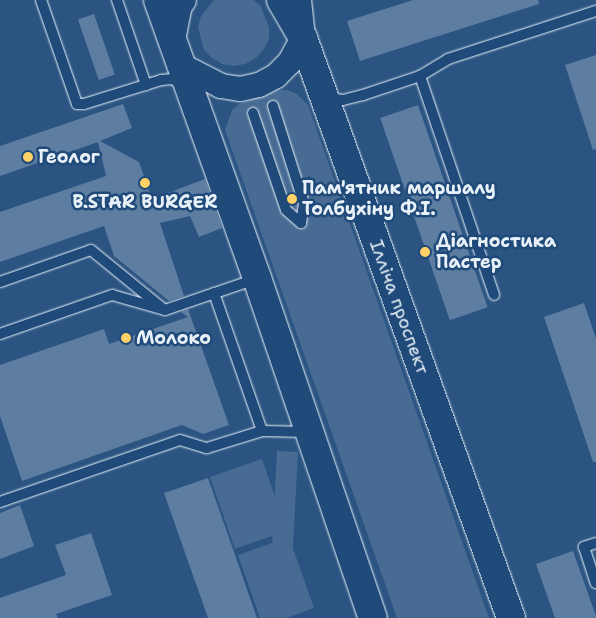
<!DOCTYPE html>
<meta charset="utf-8">
<style>
body{margin:0}
#map{position:relative;width:596px;height:618px;overflow:hidden;background:#2b5482;font-family:"Shantell Sans",sans-serif}
div>[style]{position:absolute}
[style*='--x']{left:calc(var(--x)*1px);top:calc(var(--y)*1px);width:calc(var(--w)*1px);rotate:calc(var(--a)*1deg)}
.green>*{inset:0;background:#476b93;transform-origin:0 0}
.building>*{inset:0;background:#5d7da1;transform-origin:0 0}
.roads{filter:drop-shadow(0 0 1px #e8f1f8) drop-shadow(0 0 1px #e8f1f8)}
.service>*{height:10px;margin:-5px;padding:0 5px;transform-origin:5px;border-radius:5px;background:#1f4a7a}
.tertiary>*{height:24px;margin:-12px;padding:0 12px;transform-origin:12px;border-radius:12px;background:#1f4a7a}
.secondary>*{height:28px;margin:-14px;padding:0 14px;transform-origin:14px;border-radius:14px;background:#1f4a7a}
.dots>*{width:14px;height:14px;translate:-50% -50%;box-sizing:border-box;border:2px solid #1f4a7a;border-radius:50%}
span{translate:-50% -50%;white-space:nowrap;text-align:center;line-height:1.15;-webkit-text-stroke:5px #1f4a7a;paint-order:stroke}
.poi-label{font-size:18px;color:#e8f1f8;font-weight:700}
.left{translate:0 -50%;text-align:left}
.street-label{font-size:18px;color:#e8f1f8}
</style>
<div id="map">
<div class="green">
<i style="clip-path:polygon(214px 0,253px 0,260px 5px,269px 27px,269px 39px,264px 49px,256px 58px,245px 64px,234px 66px,222px 64px,212px 58px,204px 50px,198px 27px,201px 16px)"></i>
<i style="clip-path:polygon(278px 90px,288px 90px,297px 94px,308px 105px,489px 618px,397px 618px,225px 130px,232px 110px,239px 104px)"></i>
<i style="left:277px;top:451px;width:21px;height:159px;rotate:3deg"></i>
<i style="left:262px;top:459px;width:76px;height:55px;rotate:71deg"></i>
<i style="clip-path:polygon(289px 537px,314px 608px,287px 618px,260px 618px,238px 555px)"></i>
</div>
<div class="building">
<i style="clip-path:polygon(413px 0,538px 0,539px 4px,360px 61px,347px 21px)"></i>
<i style="left:94px;top:14px;width:64px;height:17px;rotate:71deg"></i>
<i style="clip-path:polygon(596px 55px,596px 149px,593px 150px,565px 65px)"></i>
<i style="clip-path:polygon(123px 104px,132px 128px,100px 141px,139px 162px,152px 199px,205px 179px,222px 228px,199px 237px,190px 216px,160px 223px,184px 296px,169px 301px,114px 256px,104px 226px,0 262px,0 212px,106px 176px,98px 142px,0 176px,0 146px)"></i>
<i style="left:418px;top:105px;width:214px;height:40px;rotate:71deg"></i>
<i style="clip-path:polygon(584px 303px,596px 339px,596px 462px,593px 462px,544px 317px)"></i>
<i style="clip-path:polygon(188px 309px,229px 425px,203px 434px,182px 425px,22px 481px,0 416px,0 365px,104px 329px,109px 344px,188px 317px,181px 312px)"></i>
<i style="clip-path:polygon(208px 478px,234px 552px,257px 618px,208px 618px,164px 493px)"></i>
<i style="clip-path:polygon(20px 505px,34px 546px,0 559px,0 513px)"></i>
<i style="clip-path:polygon(91px 533px,112px 595px,56px 614px,58px 618px,0 618px,0 598px,66px 575px,55px 545px)"></i>
<i style="clip-path:polygon(573px 551px,596px 616px,596px 618px,555px 618px,536px 564px)"></i>
</div>
<div class="roads">
<div class="service">
<i style="--x:41;--y:0;--w:110;--a:70.9"></i>
<i style="--x:77;--y:104;--w:7;--a:0"></i>
<i style="--x:84;--y:104;--w:81;--a:-17.3"></i>
<i style="--x:161;--y:80;--w:12;--a:-5"></i>
<i style="--x:173;--y:79;--w:11;--a:34"></i>
<i style="--x:117;--y:0;--w:90;--a:71.2"></i>
<i style="--x:420;--y:76;--w:231;--a:71.3"></i>
<i style="--x:329;--y:98;--w:14;--a:8"></i>
<i style="--x:343;--y:100;--w:21;--a:-14"></i>
<i style="--x:363;--y:95;--w:60;--a:-18.4"></i>
<i style="--x:420;--y:76;--w:33;--a:-31"></i>
<i style="--x:448;--y:59;--w:156;--a:-18"></i>
<i style="--x:273;--y:106;--w:103;--a:72.4"></i>
<i style="--x:304;--y:204;--w:19;--a:99"></i>
<i style="--x:253;--y:113;--w:102;--a:71.2"></i>
<i style="--x:286;--y:210;--w:20;--a:41"></i>
<i style="--x:0;--y:282;--w:96;--a:-19.4"></i>
<i style="--x:91;--y:250;--w:92;--a:39.2"></i>
<i style="--x:214;--y:293;--w:146;--a:70.8"></i>
<i style="--x:262;--y:431;--w:46;--a:1.2"></i>
<i style="--x:0;--y:334;--w:119;--a:-19.2"></i>
<i style="--x:112;--y:295;--w:55;--a:15.8"></i>
<i style="--x:165;--y:310;--w:96;--a:-18.8"></i>
<i style="--x:0;--y:502;--w:190;--a:-19"></i>
<i style="--x:180;--y:440;--w:28;--a:17"></i>
<i style="--x:207;--y:448;--w:58;--a:-17.2"></i>
<i style="--x:596;--y:543;--w:13;--a:162"></i>
<i style="--x:584;--y:547;--w:38;--a:72"></i>
</div>
<div class="tertiary">
<i style="--x:173;--y:40;--w:33;--a:-79"></i>
<i style="--x:179;--y:8;--w:9;--a:-58"></i>
<i style="--x:182;--y:66;--w:44;--a:27.1"></i>
<i style="--x:221;--y:86;--w:19;--a:9"></i>
<i style="--x:240;--y:89;--w:19;--a:-12"></i>
<i style="--x:259;--y:85;--w:19;--a:-28"></i>
<i style="--x:276;--y:76;--w:20;--a:-45"></i>
<i style="--x:290;--y:62;--w:27;--a:-62"></i>
<i style="--x:303;--y:38;--w:38;--a:-96"></i>
</div>
<div class="secondary">
<i style="--x:158;--y:0;--w:295;--a:70.4"></i>
<i style="--x:257;--y:278;--w:359;--a:71.2"></i>
<i style="--x:281;--y:0;--w:44;--a:59.9"></i>
<i style="--x:303;--y:38;--w:616;--a:70.27"></i>
</div>
</div>
<div class="dots">
<i style="left:28px;top:157px;background:#ffd166"></i>
<i style="left:145px;top:183px;background:#ffd166"></i>
<i style="left:292px;top:199px;background:#ffd166"></i>
<i style="left:425px;top:252px;background:#ffd166"></i>
<i style="left:126px;top:338px;background:#ffd166"></i>
</div>
<div class="poi-label">
<span class="left" style="left:38px;top:157px">Геолог</span>
<span class="left" style="left:302px;top:199px">Пам'ятник маршалу<br>Толбухіну Ф.І.</span>
<span style="left:145px;top:202px">B.STAR BURGER</span>
<span class="left" style="left:436px;top:252px">Діагностика<br>Пастер</span>
<span class="left" style="left:136px;top:338px">Молоко</span>
</div>
<div class="street-label">
<span style="left:399px;top:307px;rotate:70deg">Ілліча проспект</span>
</div>
</div>
